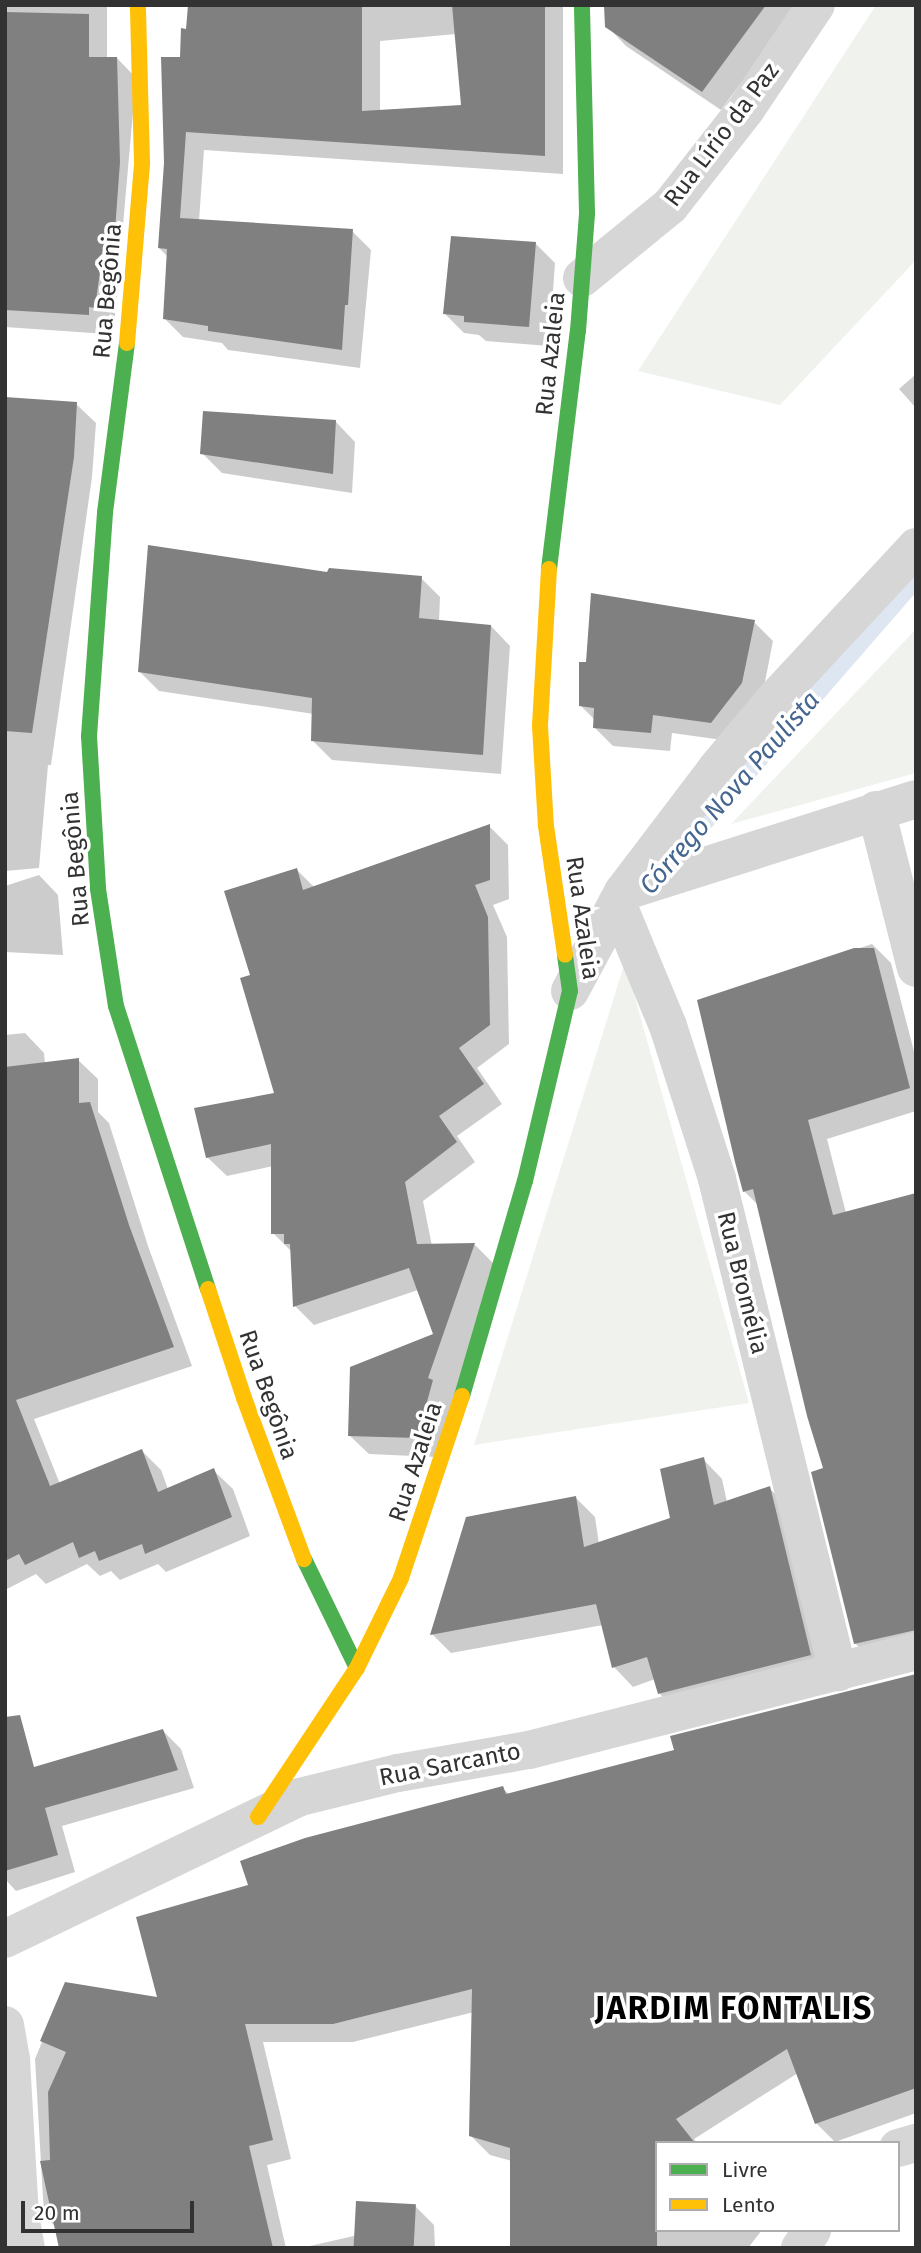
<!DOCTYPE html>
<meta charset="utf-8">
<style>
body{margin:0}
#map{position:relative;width:921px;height:2253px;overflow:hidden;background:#fff;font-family:"Fira Sans",sans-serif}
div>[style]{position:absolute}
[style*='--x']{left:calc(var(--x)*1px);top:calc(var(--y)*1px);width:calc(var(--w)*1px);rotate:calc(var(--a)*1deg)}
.green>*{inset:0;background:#f0f3ed}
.shadow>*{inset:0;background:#0003}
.stream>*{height:18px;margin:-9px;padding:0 9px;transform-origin:9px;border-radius:9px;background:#dde6f1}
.building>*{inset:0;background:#808080;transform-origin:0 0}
.street>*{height:38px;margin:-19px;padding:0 19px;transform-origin:19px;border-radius:19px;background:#d6d6d6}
.fast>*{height:16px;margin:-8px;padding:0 8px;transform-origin:8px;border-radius:8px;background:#4caf50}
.slow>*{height:16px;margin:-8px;padding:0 8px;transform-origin:8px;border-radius:8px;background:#ffc107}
span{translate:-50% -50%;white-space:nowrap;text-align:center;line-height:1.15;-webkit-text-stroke:7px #fff;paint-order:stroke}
.street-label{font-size:24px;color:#323232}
.water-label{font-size:26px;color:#44668f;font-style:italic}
.district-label{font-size:32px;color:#000;font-weight:700;letter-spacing:2px}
.frame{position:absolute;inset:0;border:7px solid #323232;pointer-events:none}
.legend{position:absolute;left:655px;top:2141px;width:245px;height:91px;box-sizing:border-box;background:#fff;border:2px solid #adadad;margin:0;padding:9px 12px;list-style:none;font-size:21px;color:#323232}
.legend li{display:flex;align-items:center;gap:14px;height:35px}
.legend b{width:35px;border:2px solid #adadad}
.scale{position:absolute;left:21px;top:2201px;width:173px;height:32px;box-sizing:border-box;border:4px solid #323232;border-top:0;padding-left:9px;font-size:21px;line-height:24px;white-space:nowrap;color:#323232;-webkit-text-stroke:5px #fff;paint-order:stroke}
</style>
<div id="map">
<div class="green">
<i style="clip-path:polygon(876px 5px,916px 5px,916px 260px,780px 405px,638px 371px)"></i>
<i style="clip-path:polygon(916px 629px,916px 773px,731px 824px)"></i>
<i style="clip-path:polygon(625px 962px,749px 1403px,474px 1445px)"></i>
</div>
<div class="shadow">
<i style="clip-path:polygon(5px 5px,107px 5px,107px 58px,117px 58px,136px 78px,114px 327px,108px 326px,107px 334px,5px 327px)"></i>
<i style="clip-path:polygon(evenodd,190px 5px,563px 5px,563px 174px,204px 150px,199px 221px,352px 231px,371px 250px,360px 368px,228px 350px,222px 343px,183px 337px,164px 318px,168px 257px,159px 248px,190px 5px,456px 34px,463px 107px,380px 111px,380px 41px,456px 34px)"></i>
<i style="clip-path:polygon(606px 5px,799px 5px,721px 110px,626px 46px,607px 26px)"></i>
<i style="clip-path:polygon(535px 243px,555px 263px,549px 346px,486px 341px,479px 335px,464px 333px,445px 314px)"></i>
<i style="clip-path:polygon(916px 374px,916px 408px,899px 389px)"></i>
<i style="clip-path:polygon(5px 399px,76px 404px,96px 423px,92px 477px,51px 765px,48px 765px,39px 868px,5px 871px)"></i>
<i style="clip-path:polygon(336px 422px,355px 442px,352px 493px,222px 473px,202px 453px)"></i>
<i style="clip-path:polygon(329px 574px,421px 578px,440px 597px,439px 622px,491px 626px,510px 646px,501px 774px,332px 760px,312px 740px,314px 714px,159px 691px,140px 672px)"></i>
<i style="clip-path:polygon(754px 622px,773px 641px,761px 702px,730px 741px,672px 733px,670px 751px,613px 746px,594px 727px,595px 720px,580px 705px)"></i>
<i style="clip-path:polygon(489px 826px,508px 845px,509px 899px,493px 905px,507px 937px,509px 1044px,477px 1068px,502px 1104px,457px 1136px,475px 1162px,423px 1201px,432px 1246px,475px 1245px,494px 1264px,436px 1457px,369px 1454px,349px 1435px,435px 1335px,418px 1290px,314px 1325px,295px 1306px,293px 1253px,273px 1233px,273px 1166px,227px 1176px,207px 1157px,276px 1094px,252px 976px,297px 870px,315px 888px)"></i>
<i style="clip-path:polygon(39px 875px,58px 895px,63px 955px,5px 952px,5px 886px)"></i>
<i style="clip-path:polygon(872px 944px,891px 963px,916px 1059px,916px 1111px,827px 1139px,846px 1213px,916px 1194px,916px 1654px,874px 1663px,855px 1643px,825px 1469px,759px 1206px,744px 1191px,700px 1001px)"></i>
<i style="clip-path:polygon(25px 1033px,44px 1053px,45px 1064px,78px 1060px,98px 1079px,98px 1112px,109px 1123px,148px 1246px,192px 1366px,34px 1419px,60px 1484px,142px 1451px,161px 1470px,168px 1489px,213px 1470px,233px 1489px,250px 1536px,166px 1572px,158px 1564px,120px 1580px,111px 1571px,100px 1576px,87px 1564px,46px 1584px,36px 1574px,5px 1590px,5px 1035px)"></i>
<i style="clip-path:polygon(703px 1459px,722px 1479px,727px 1502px,769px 1488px,789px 1507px,830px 1674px,679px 1713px,660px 1694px,655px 1679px,633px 1687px,614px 1667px,603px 1625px,451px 1653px,432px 1634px,575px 1497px,595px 1517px,599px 1544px,672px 1520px)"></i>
<i style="clip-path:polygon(916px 1675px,916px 2113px,835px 2142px,816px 2123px,798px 2073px,694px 2139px,697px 2143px,657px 2143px,657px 2230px,762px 2230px,748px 2248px,512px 2248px,512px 2161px,490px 2155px,471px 2136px,474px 2012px,353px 2042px,263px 2042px,291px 2159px,267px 2165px,286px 2248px,65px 2248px,61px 2232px,44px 2215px,35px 2059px,66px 1984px,159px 1999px,250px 1886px,502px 1788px,510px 1795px,676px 1751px)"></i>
<i style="clip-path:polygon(163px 1731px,181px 1749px,194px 1788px,62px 1826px,75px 1872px,16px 1891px,5px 1879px,5px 1777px)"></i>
<i style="clip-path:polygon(415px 2206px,434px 2225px,435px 2248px,301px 2248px,358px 2235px)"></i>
</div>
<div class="stream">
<i style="--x:661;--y:872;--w:388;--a:-49"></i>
</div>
<div class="building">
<i style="clip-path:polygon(188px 5px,362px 5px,362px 111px,461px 105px,452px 5px,545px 5px,545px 156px,186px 132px,180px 218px,353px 229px,348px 305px,345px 305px,342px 350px,208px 331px,208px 326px,163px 319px,167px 249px,158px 248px,164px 163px,161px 57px,180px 57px,181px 28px,186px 29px)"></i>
<i style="clip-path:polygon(604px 5px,766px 5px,702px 92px,605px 27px)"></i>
<i style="clip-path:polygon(5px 12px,89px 14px,89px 57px,117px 57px,120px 162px,114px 244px,104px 243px,95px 308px,89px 307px,89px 315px,5px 310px)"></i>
<i style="clip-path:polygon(451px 236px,536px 242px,529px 327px,464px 322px,464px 316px,443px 314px)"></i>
<i style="clip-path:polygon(5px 397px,77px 402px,74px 457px,32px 733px,5px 731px)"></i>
<i style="clip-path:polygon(203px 411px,336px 420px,333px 474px,200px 454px)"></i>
<i style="clip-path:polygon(148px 545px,327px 572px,329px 568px,422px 576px,419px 618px,491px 625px,483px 755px,311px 741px,312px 698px,138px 672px)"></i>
<i style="clip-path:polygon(591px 593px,755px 620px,742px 683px,711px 723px,653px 715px,651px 733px,593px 728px,594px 708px,579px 706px,579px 662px,586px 662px)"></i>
<i style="clip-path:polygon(490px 824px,490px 880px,475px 885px,488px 917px,490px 1025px,459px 1048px,484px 1084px,439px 1116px,457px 1142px,405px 1182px,417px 1244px,475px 1243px,428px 1378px,433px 1380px,417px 1438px,348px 1436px,350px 1367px,433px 1334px,409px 1268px,293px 1307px,290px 1244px,284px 1244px,284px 1234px,271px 1234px,271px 1144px,206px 1158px,194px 1108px,274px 1093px,240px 978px,250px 975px,224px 891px,297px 868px,303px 890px)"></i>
<i style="clip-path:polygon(854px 948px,874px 948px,910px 1088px,808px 1120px,833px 1215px,916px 1193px,916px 1630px,854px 1644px,811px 1472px,823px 1468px,807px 1416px,753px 1189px,743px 1192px,735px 1162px,697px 1000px)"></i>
<i style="clip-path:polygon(79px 1058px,79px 1103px,90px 1102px,129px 1225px,174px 1347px,16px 1400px,50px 1486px,142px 1449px,158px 1492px,214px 1468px,232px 1517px,145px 1554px,142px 1544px,99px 1561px,95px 1551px,79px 1558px,73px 1542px,25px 1565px,19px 1554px,5px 1561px,5px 1067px)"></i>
<i style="clip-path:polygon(704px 1457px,714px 1505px,770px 1486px,811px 1655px,658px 1694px,647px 1657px,612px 1668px,596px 1604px,430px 1635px,466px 1517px,576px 1496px,584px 1547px,670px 1518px,660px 1469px)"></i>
<i style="clip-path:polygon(916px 1674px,916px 2088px,815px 2124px,787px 2049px,676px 2119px,695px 2143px,657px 2143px,657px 2248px,510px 2248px,510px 2148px,469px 2136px,472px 1989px,333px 2024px,245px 2024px,273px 2140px,249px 2146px,273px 2248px,59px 2248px,40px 2161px,50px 2160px,48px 2092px,66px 2052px,40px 2041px,65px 1982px,157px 1997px,136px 1917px,248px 1885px,240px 1861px,305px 1838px,503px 1786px,506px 1794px,674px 1750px,670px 1736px)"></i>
<i style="clip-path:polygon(20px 1715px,34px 1767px,163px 1729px,178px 1770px,45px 1808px,58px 1855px,5px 1871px,5px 1717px)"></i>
<i style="left:356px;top:2201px;width:60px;height:47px;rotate:3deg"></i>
</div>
<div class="street">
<i style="--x:582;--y:278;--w:114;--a:-39.3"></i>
<i style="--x:670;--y:206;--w:123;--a:-51.9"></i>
<i style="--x:746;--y:109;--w:125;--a:-56.1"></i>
<i style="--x:876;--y:810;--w:163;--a:75.8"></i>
<i style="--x:623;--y:892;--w:307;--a:-17.6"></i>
<i style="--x:617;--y:903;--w:133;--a:67.5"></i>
<i style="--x:668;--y:1026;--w:161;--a:72.2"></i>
<i style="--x:717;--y:1179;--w:508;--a:76.21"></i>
<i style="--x:570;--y:991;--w:112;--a:-61.8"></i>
<i style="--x:623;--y:892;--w:156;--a:-52.8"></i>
<i style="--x:717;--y:768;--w:89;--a:-50"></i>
<i style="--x:774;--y:700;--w:209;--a:-47.1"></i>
<i style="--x:5;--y:1939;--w:327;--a:-25.7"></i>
<i style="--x:300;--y:1797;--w:101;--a:-13.8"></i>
<i style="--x:398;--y:1773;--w:133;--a:-10"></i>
<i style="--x:529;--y:1750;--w:399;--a:-14.3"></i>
<i style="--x:5;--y:2025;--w:36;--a:80"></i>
<i style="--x:11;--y:2060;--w:155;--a:86.7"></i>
<i style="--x:20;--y:2215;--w:34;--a:80"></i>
<i style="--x:898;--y:2148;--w:19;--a:-16"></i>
<i style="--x:800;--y:2248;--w:22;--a:-56"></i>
</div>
<div class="fast">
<i style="--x:127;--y:343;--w:171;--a:97.4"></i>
<i style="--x:105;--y:513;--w:224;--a:94.1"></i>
<i style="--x:89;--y:736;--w:153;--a:86.6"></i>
<i style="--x:98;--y:889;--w:118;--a:81.3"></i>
<i style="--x:116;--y:1006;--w:298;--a:72"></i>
<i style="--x:549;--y:569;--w:240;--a:-83.1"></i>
<i style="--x:578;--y:331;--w:118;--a:-85.6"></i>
<i style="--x:587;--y:213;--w:208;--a:-91.4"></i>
<i style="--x:462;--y:1396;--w:224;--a:-73.7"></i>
<i style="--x:525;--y:1181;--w:195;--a:-76.7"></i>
<i style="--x:570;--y:991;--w:36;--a:-98"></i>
<i style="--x:304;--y:1559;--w:121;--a:64.1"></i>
</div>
<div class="slow">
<i style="--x:127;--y:343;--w:181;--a:-85.2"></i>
<i style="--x:142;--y:163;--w:158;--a:-91.5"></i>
<i style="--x:549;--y:569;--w:157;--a:93.3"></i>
<i style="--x:540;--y:726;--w:100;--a:86.6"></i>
<i style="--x:546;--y:826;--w:130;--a:81.6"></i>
<i style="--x:208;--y:1289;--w:115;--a:71.7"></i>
<i style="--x:244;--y:1398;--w:172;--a:69.6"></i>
<i style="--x:258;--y:1817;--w:179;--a:-56.4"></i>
<i style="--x:357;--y:1668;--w:100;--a:-63.9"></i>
<i style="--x:401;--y:1578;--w:192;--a:-71.5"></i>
</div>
<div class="street-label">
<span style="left:722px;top:135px;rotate:-53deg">Rua Lírio da Paz</span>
<span style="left:108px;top:291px;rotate:-85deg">Rua Begônia</span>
<span style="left:551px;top:354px;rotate:-84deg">Rua Azaleia</span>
<span style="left:76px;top:859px;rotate:-95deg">Rua Begônia</span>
<span style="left:582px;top:918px;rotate:82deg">Rua Azaleia</span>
<span style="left:742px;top:1283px;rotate:76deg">Rua Bromélia</span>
<span style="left:268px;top:1395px;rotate:71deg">Rua Begônia</span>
<span style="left:416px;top:1462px;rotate:-72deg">Rua Azaleia</span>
<span style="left:450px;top:1765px;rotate:-11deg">Rua Sarcanto</span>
</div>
<div class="water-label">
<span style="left:730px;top:793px;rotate:-49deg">Córrego Nova Paulista</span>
</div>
<div class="district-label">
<span style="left:734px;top:2008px">JARDIM FONTALIS</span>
</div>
<div class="frame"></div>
<ul class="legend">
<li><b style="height:9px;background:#4caf50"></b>Livre</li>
<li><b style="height:9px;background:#ffc107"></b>Lento</li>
</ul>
<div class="scale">20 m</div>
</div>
